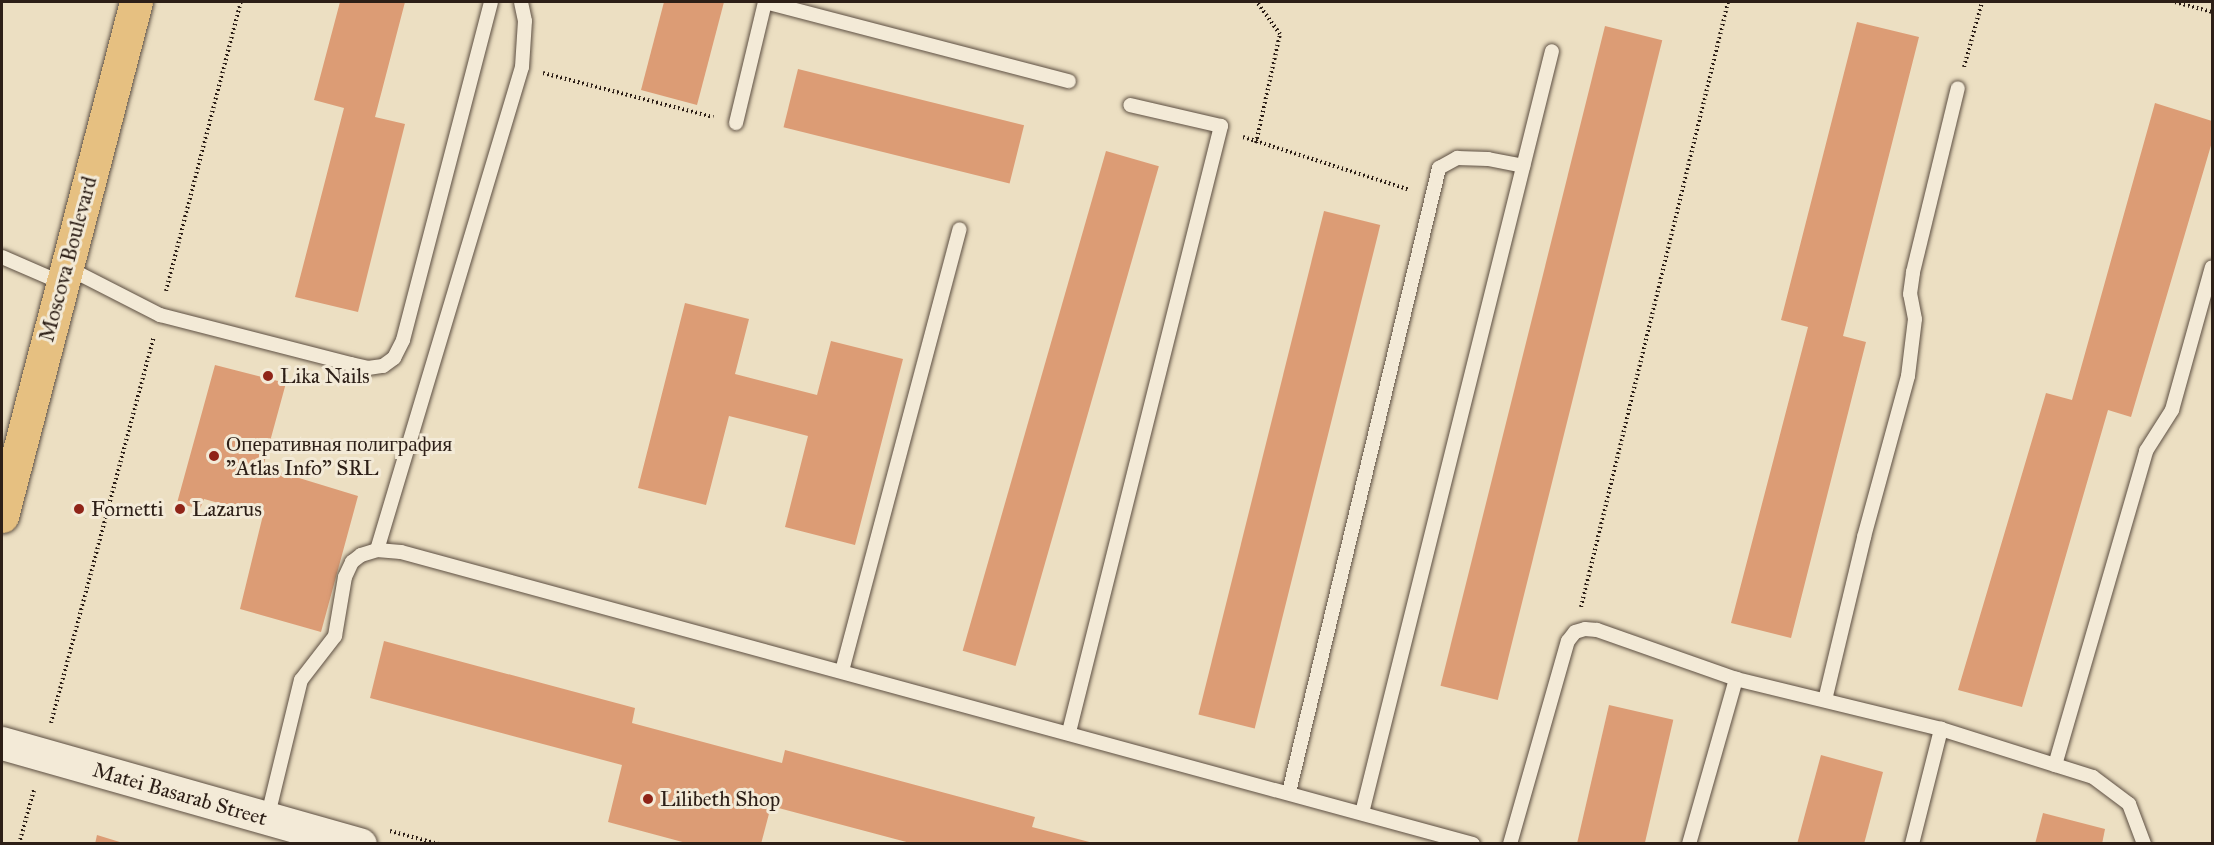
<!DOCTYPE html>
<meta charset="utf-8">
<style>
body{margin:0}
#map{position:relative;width:2214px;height:845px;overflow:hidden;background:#ecdfc2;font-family:"IM FELL Great Primer",serif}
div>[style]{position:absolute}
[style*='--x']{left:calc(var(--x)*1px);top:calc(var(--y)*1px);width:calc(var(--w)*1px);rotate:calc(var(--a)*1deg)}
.building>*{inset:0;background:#dc9c75;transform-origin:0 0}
.path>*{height:4px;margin-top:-2px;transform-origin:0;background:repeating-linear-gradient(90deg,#2d1f17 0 1.5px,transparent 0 4.5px)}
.roads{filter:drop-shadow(0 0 2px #5d4f42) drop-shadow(0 0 2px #5d4f42)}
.lane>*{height:14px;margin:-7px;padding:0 7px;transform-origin:7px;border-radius:7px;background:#f3ead7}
.secondary>*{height:33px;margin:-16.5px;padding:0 16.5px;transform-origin:16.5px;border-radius:16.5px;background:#f3ead7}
.primary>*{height:33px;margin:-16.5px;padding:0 16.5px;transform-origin:16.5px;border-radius:16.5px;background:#e6c081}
.dots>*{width:16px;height:16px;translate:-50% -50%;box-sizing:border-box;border:3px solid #f3ead7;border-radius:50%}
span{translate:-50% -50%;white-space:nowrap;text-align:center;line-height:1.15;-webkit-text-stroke:6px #f3ead7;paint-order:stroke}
.street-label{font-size:21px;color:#2d1f17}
.poi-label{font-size:21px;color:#2d1f17}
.left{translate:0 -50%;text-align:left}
.frame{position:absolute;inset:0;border:3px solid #2d1f17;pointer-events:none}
</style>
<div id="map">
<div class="building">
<i style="clip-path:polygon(340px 2px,405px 2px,375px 117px,405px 124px,358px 312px,295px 297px,344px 108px,314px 100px)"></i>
<i style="clip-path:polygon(664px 2px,724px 2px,697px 105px,641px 90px)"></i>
<i style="clip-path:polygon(1857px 22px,1919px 37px,1843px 336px,1866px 342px,1791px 638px,1731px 623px,1808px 327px,1781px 320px)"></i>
<i style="left:1605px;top:26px;width:59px;height:680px;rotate:14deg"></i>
<i style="left:798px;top:69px;width:233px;height:60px;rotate:14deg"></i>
<i style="clip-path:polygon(2155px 103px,2212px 121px,2212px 142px,2131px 417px,2108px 410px,2022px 707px,1958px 690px,2046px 393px,2072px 400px)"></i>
<i style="left:1106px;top:151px;width:55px;height:520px;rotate:16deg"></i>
<i style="left:1324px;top:211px;width:58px;height:519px;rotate:14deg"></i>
<i style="clip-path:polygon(685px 303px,749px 319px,735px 374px,817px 395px,831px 341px,903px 359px,855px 545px,785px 527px,808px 436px,729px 416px,706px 505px,638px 488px)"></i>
<i style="clip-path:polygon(215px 365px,286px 383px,263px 467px,358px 496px,321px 632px,240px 609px,263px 515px,204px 499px,200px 509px,177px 503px)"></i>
<i style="clip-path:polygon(384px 641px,635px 708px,632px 723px,782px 763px,785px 750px,1035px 817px,1032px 827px,1097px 844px,914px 844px,771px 806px,761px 844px,690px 844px,608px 822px,622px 765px,370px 698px)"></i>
<i style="left:1609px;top:705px;width:66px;height:143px;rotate:13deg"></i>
<i style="clip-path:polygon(1821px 755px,1883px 772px,1864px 844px,1797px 844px)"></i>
<i style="clip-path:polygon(2043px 813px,2105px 829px,2102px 844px,2035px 844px)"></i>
<i style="clip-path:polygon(97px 835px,123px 843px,123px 844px,95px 844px)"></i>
</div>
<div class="path">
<i style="--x:2175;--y:2;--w:38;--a:15"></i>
<i style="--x:1964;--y:67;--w:67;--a:-74.5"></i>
<i style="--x:543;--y:73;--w:176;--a:14.5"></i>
<i style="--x:1243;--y:137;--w:175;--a:17.6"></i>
<i style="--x:1256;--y:143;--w:112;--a:-77.6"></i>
<i style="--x:1280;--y:34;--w:39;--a:-126"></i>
<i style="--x:166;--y:291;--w:299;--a:-75.5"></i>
<i style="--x:1581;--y:607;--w:623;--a:-76.34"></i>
<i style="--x:51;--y:723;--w:400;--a:-75.1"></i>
<i style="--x:390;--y:831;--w:51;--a:14.9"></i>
<i style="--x:19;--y:844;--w:56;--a:-74.5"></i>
</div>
<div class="roads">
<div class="lane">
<i style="--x:765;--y:2;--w:314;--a:14.6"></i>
<i style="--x:736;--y:123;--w:124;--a:-76.5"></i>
<i style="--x:2;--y:257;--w:65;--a:23.4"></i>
<i style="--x:66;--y:267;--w:106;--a:27.1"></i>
<i style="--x:160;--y:315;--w:197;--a:14.4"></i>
<i style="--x:351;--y:364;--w:17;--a:13"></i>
<i style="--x:368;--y:368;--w:15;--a:-8"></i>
<i style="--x:383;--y:366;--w:14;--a:-36"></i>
<i style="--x:394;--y:358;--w:20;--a:-63"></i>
<i style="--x:403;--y:340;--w:349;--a:-75.4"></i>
<i style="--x:377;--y:550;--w:504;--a:-73.29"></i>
<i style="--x:522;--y:67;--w:46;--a:-86.3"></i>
<i style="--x:525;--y:21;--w:19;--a:-102"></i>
<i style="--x:842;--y:671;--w:457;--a:-75.1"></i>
<i style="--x:1825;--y:700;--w:168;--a:-76.5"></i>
<i style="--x:1864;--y:537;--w:167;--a:-74.7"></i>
<i style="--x:1908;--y:376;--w:57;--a:-83"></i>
<i style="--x:1915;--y:319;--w:25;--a:-101"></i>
<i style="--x:1910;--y:294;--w:22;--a:-82"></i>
<i style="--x:1913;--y:272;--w:189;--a:-76.3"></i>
<i style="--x:1069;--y:732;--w:625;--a:-75.92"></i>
<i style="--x:1221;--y:126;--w:93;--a:-167"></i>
<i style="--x:2055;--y:765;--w:327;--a:-73.8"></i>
<i style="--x:2146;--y:451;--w:49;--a:-57.6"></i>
<i style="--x:2172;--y:410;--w:148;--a:-74.4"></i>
<i style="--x:1289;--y:792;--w:642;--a:-76.48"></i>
<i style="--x:1439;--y:168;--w:21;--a:-29"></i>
<i style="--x:1457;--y:158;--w:31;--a:2"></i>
<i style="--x:1488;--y:159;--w:36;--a:11"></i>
<i style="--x:1362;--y:813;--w:785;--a:-76"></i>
<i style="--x:267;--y:819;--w:143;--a:-76.3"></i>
<i style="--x:301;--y:680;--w:56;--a:-52.3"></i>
<i style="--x:335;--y:636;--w:60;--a:-80.4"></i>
<i style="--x:345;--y:577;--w:17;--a:-65"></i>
<i style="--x:352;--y:562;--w:11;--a:-38"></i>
<i style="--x:361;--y:555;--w:17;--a:-17"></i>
<i style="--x:377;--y:550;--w:24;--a:5"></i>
<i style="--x:401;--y:552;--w:1111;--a:15.24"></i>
<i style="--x:1510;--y:844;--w:211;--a:-74.1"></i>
<i style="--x:1568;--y:641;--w:11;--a:-52"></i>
<i style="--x:1575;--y:632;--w:10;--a:-17"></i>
<i style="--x:1585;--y:629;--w:12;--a:5"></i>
<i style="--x:1597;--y:630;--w:147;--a:19.4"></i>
<i style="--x:1736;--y:679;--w:211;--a:13.7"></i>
<i style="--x:1941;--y:729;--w:159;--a:17.5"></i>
<i style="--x:2093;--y:777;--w:45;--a:36.9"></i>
<i style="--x:2129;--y:804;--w:43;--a:69.4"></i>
<i style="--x:1689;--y:844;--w:172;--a:-74.1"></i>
<i style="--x:1912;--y:844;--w:119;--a:-75.8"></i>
</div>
<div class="secondary">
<i style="--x:2;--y:743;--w:372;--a:15.8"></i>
</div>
<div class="primary">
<i style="--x:2;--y:516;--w:531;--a:-75.39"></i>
</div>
</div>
<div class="dots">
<i style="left:268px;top:376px;background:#8f2418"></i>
<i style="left:214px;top:456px;background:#8f2418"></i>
<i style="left:79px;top:509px;background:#8f2418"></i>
<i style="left:180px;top:509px;background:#8f2418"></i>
<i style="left:648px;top:799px;background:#8f2418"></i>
</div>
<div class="street-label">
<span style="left:68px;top:259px;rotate:-75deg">Moscova Boulevard</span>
<span style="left:180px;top:794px;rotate:16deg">Matei Basarab Street</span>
</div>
<div class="poi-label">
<span class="left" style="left:280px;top:376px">Lika Nails</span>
<span class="left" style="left:226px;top:456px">Оперативная полиграфия<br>"Atlas Info" SRL</span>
<span class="left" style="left:91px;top:509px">Fornetti</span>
<span class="left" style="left:192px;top:509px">Lazarus</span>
<span class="left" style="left:660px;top:799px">Lilibeth Shop</span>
</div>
<div class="frame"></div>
</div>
